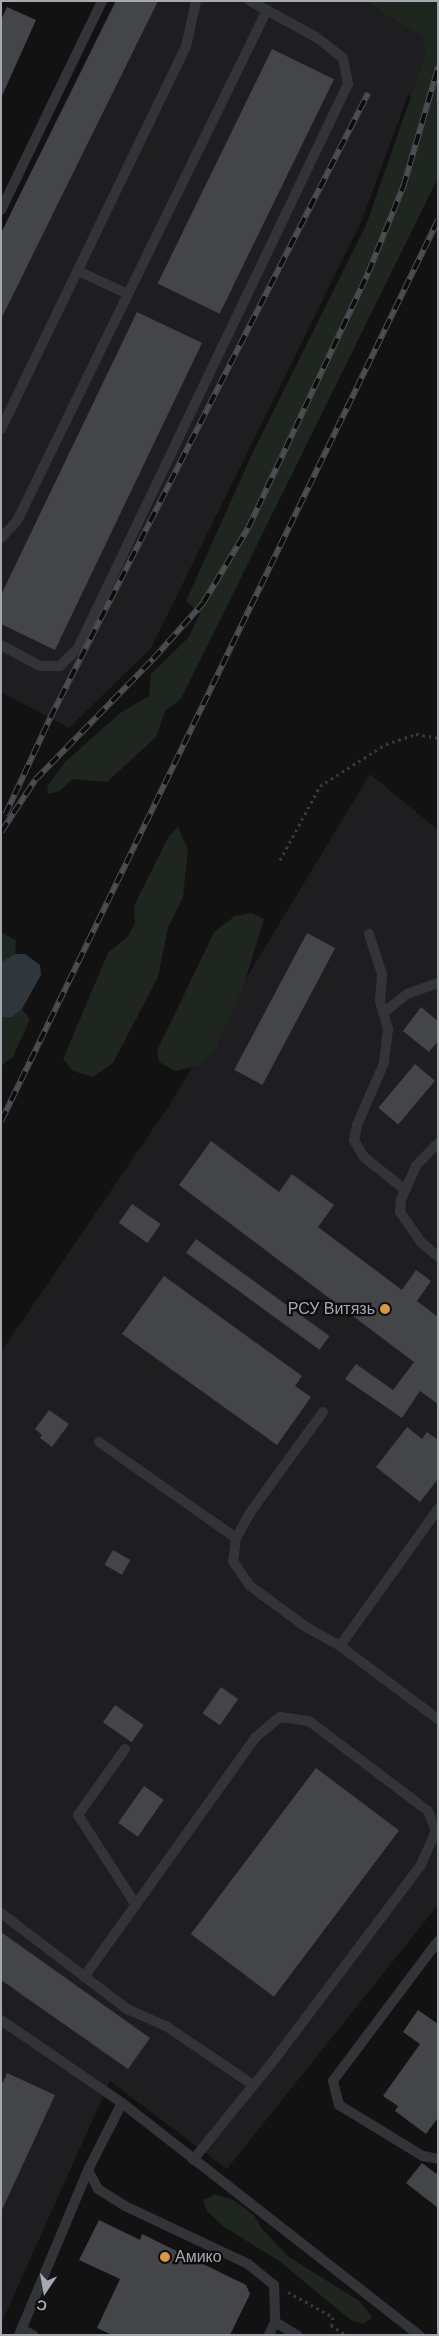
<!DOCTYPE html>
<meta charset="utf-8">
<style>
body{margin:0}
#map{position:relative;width:439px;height:2336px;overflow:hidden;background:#121213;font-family:"DM Sans",sans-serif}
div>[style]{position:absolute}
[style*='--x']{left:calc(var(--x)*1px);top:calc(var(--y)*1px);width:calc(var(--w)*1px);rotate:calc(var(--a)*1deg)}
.built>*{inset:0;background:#1e1e20}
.green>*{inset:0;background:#1f251f}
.water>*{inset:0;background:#2f373c}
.building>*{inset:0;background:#444548;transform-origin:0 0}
.path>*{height:3px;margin-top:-1.5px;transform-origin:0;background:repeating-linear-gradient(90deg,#393b3e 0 2.5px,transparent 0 6.5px)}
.service>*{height:10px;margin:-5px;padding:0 5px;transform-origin:5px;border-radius:5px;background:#333437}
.rail>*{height:5.5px;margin-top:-2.75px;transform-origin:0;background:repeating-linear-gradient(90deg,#0d0d0e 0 11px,#4c4e52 0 22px);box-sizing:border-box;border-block:1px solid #4c4e52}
.dots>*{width:14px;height:14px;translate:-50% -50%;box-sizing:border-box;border:2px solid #0d0d0e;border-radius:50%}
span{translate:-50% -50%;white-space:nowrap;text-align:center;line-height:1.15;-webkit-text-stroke:4.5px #0d0d0e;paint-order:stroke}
.poi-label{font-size:16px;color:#a5aab2}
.right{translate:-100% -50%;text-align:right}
.left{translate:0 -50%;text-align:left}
.frame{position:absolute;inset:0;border:2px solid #a5aab2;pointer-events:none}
.north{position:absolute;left:20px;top:2266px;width:50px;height:50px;-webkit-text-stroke:4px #0d0d0e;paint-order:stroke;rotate:192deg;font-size:14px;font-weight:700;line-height:20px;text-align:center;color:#a5aab2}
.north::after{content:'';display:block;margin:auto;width:18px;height:22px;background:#a5aab2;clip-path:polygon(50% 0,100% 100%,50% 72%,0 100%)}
</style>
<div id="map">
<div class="built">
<i style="clip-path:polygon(115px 1px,438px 1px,438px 101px,408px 95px,362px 220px,151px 648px,69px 728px,1px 692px,1px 233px)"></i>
<i style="clip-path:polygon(370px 774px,438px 830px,438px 1905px,227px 2169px,110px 2081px,1px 2324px,1px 1352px,170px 1104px)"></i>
</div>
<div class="green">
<i style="clip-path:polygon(370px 1px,438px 1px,438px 178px,181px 699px,165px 711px,156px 737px,107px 782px,72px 779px,60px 791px,47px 794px,48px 785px,65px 762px,120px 713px,149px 696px,151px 674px,188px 638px,200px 614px,186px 601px,253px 452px,366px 225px,426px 54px,423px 36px,384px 14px)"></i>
<i style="clip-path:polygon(178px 827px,188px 849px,183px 897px,168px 928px,158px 977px,113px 1063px,93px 1077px,73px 1071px,63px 1059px,108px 953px,128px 936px,135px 923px,134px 906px,169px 836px)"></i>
<i style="clip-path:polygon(252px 913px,264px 919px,243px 988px,216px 1047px,201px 1065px,175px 1071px,159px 1062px,157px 1051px,214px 932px,235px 916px)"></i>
<i style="clip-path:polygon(1px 932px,16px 940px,15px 954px,1px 962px)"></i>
<i style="clip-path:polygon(22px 1009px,30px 1019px,13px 1057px,1px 1066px,1px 1017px,12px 1017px)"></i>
<i style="clip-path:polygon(215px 2194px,233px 2200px,254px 2215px,262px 2229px,289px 2257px,359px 2301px,372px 2317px,364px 2324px,351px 2320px,279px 2261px,224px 2227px,207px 2211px,203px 2200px)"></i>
</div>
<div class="water">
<i style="clip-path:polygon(15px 954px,25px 954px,40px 965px,41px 975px,22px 1009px,12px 1017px,1px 1017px,1px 962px)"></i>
</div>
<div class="building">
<i style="clip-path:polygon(116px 1px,158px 1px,1px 319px,1px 233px)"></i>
<i style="clip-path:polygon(7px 7px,36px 20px,1px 98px,1px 20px)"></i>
<i style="left:272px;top:49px;width:69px;height:261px;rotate:26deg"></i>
<i style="clip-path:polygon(137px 312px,202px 343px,55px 650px,1px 624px,1px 595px)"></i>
<i style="left:307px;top:933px;width:32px;height:155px;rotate:28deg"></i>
<i style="clip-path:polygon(421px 1007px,438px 1021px,438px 1041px,429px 1052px,403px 1031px)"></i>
<i style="left:415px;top:1064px;width:26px;height:57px;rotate:40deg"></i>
<i style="clip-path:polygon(211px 1141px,279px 1192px,292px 1174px,334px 1205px,318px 1227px,402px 1290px,416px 1270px,431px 1281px,417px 1301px,438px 1317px,438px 1404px,420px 1391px,402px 1418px,345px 1379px,356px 1364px,393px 1390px,414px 1362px,179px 1185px)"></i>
<i style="left:132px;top:1204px;width:35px;height:23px;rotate:35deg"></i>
<i style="left:196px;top:1239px;width:165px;height:17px;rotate:36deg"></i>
<i style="clip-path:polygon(164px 1276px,302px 1376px,295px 1386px,311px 1397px,277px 1445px,122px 1334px)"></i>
<i style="clip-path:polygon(49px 1410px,69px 1424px,52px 1447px,40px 1438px,42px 1435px,35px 1429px)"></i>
<i style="clip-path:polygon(407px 1427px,422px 1439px,427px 1432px,438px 1440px,438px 1479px,420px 1502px,376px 1467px)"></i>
<i style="left:113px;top:1550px;width:20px;height:17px;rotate:30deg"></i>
<i style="left:221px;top:1687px;width:21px;height:32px;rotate:35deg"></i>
<i style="left:115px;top:1705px;width:35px;height:21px;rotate:35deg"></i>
<i style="left:316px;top:1768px;width:104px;height:208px;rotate:37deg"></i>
<i style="left:144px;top:1786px;width:24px;height:45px;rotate:35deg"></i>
<i style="clip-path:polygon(1px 1932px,150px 2038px,128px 2069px,1px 1980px)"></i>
<i style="clip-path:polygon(418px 2010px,438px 2024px,438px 2118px,426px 2134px,395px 2111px,398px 2106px,383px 2096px,420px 2044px,403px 2032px)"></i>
<i style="clip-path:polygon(7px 2073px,55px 2095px,1px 2212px,1px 2086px)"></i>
<i style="clip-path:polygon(422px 2163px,438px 2175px,438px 2208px,406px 2183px)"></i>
<i style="clip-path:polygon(99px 2220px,140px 2240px,142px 2234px,246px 2285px,250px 2294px,230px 2335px,112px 2335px,97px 2328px,120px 2279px,79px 2260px)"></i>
</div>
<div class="path">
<i style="--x:280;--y:860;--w:84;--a:-61.6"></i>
<i style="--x:320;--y:786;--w:78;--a:-32.5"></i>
<i style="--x:386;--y:744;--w:32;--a:-18"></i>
<i style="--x:416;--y:734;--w:22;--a:10"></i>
<i style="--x:288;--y:2292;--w:51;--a:29.1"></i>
<i style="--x:333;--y:2317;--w:8;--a:104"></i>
<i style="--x:331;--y:2325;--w:18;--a:34"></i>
</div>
<div class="service">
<i style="--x:1;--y:210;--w:232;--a:-64.2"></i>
<i style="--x:78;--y:271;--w:55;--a:24.7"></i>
<i style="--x:1;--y:429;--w:424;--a:-64.2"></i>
<i style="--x:186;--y:47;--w:47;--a:-77.7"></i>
<i style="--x:1;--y:538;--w:23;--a:-47"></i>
<i style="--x:17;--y:521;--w:569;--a:-63.93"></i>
<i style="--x:1;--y:645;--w:44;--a:28.3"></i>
<i style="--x:40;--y:666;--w:20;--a:0"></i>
<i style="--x:60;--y:666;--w:25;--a:-45"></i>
<i style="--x:78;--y:648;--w:625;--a:-64.42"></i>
<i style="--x:348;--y:84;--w:26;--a:-101"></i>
<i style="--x:343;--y:58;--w:34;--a:-142"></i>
<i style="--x:316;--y:37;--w:75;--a:-151.4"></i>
<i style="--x:369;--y:934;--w:42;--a:72"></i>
<i style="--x:382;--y:974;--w:27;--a:94"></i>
<i style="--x:380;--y:1001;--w:29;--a:74"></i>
<i style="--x:388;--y:1029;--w:34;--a:97"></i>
<i style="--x:384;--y:1063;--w:68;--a:113.5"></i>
<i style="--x:357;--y:1125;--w:15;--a:101"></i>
<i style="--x:354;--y:1140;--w:20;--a:60"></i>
<i style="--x:364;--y:1157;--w:53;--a:38.8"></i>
<i style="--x:383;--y:1013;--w:31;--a:-38"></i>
<i style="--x:407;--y:994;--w:33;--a:-20"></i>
<i style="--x:438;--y:1143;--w:32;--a:134"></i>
<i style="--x:416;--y:1166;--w:37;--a:114"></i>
<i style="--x:401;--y:1200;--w:12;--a:95"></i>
<i style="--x:400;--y:1212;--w:38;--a:55"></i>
<i style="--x:422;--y:1243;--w:21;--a:41"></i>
<i style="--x:323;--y:1412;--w:125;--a:125.9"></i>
<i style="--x:250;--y:1513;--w:29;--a:119"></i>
<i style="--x:236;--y:1538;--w:23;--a:97"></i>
<i style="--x:233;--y:1561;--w:29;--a:56"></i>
<i style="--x:249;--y:1585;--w:71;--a:36.4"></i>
<i style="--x:306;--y:1627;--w:39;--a:29"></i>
<i style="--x:99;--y:1442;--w:167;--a:35"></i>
<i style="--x:438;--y:1509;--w:168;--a:125.6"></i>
<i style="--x:340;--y:1646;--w:122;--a:36.7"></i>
<i style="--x:125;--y:1749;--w:81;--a:125.5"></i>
<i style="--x:78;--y:1815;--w:107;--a:57.2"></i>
<i style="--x:1;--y:1913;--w:158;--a:37.3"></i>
<i style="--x:127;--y:2009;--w:43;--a:23.6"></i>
<i style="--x:166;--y:2026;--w:105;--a:34.1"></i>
<i style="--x:438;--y:1941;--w:175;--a:126.9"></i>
<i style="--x:333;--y:2081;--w:25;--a:76"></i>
<i style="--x:339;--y:2105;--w:98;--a:31.3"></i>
<i style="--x:423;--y:2156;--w:15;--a:11"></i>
<i style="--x:84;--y:1977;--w:295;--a:-54.4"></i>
<i style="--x:256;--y:1737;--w:31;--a:-40"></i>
<i style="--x:280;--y:1717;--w:29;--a:8"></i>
<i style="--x:309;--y:1721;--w:149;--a:37.1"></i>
<i style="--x:428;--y:1811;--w:22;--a:68"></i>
<i style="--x:436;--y:1831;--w:37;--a:114"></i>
<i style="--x:421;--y:1865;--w:238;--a:127"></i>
<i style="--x:278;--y:2055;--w:135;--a:129"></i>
<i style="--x:1;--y:2020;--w:147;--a:34.4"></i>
<i style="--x:122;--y:2103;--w:377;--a:38"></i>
<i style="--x:88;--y:2170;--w:21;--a:62"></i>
<i style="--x:98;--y:2189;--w:32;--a:32"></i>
<i style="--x:125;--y:2206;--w:136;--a:25.2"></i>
<i style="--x:248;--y:2264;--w:33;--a:39"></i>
<i style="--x:274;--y:2285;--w:37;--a:88"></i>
<i style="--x:275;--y:2322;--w:14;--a:115"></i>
<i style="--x:275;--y:2322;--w:26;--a:31"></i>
<i style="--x:22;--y:2329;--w:13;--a:29"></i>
<i style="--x:19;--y:2335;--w:179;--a:-67.3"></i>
<i style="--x:88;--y:2170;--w:75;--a:-63.1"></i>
</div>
<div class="rail">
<i style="--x:5;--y:815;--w:107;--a:-65.1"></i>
<i style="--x:50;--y:718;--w:701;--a:-63.03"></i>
<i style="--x:1;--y:832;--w:62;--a:-56.8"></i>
<i style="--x:35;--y:780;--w:169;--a:-45.7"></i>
<i style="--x:153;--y:659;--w:75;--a:-48.2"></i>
<i style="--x:203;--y:603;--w:87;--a:-59"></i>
<i style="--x:248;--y:528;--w:282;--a:-64.8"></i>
<i style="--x:368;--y:273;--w:93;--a:-67.9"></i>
<i style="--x:403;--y:187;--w:125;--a:-73.7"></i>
<i style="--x:1;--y:1121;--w:1001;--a:-64.13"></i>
</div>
<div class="dots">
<i style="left:385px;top:1309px;background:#da9743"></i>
<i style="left:165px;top:2257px;background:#da9743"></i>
</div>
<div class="poi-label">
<span class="right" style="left:375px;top:1309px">РСУ Витязь</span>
<span class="left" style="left:175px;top:2257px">Амико</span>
</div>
<div class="frame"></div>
<div class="north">С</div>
</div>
